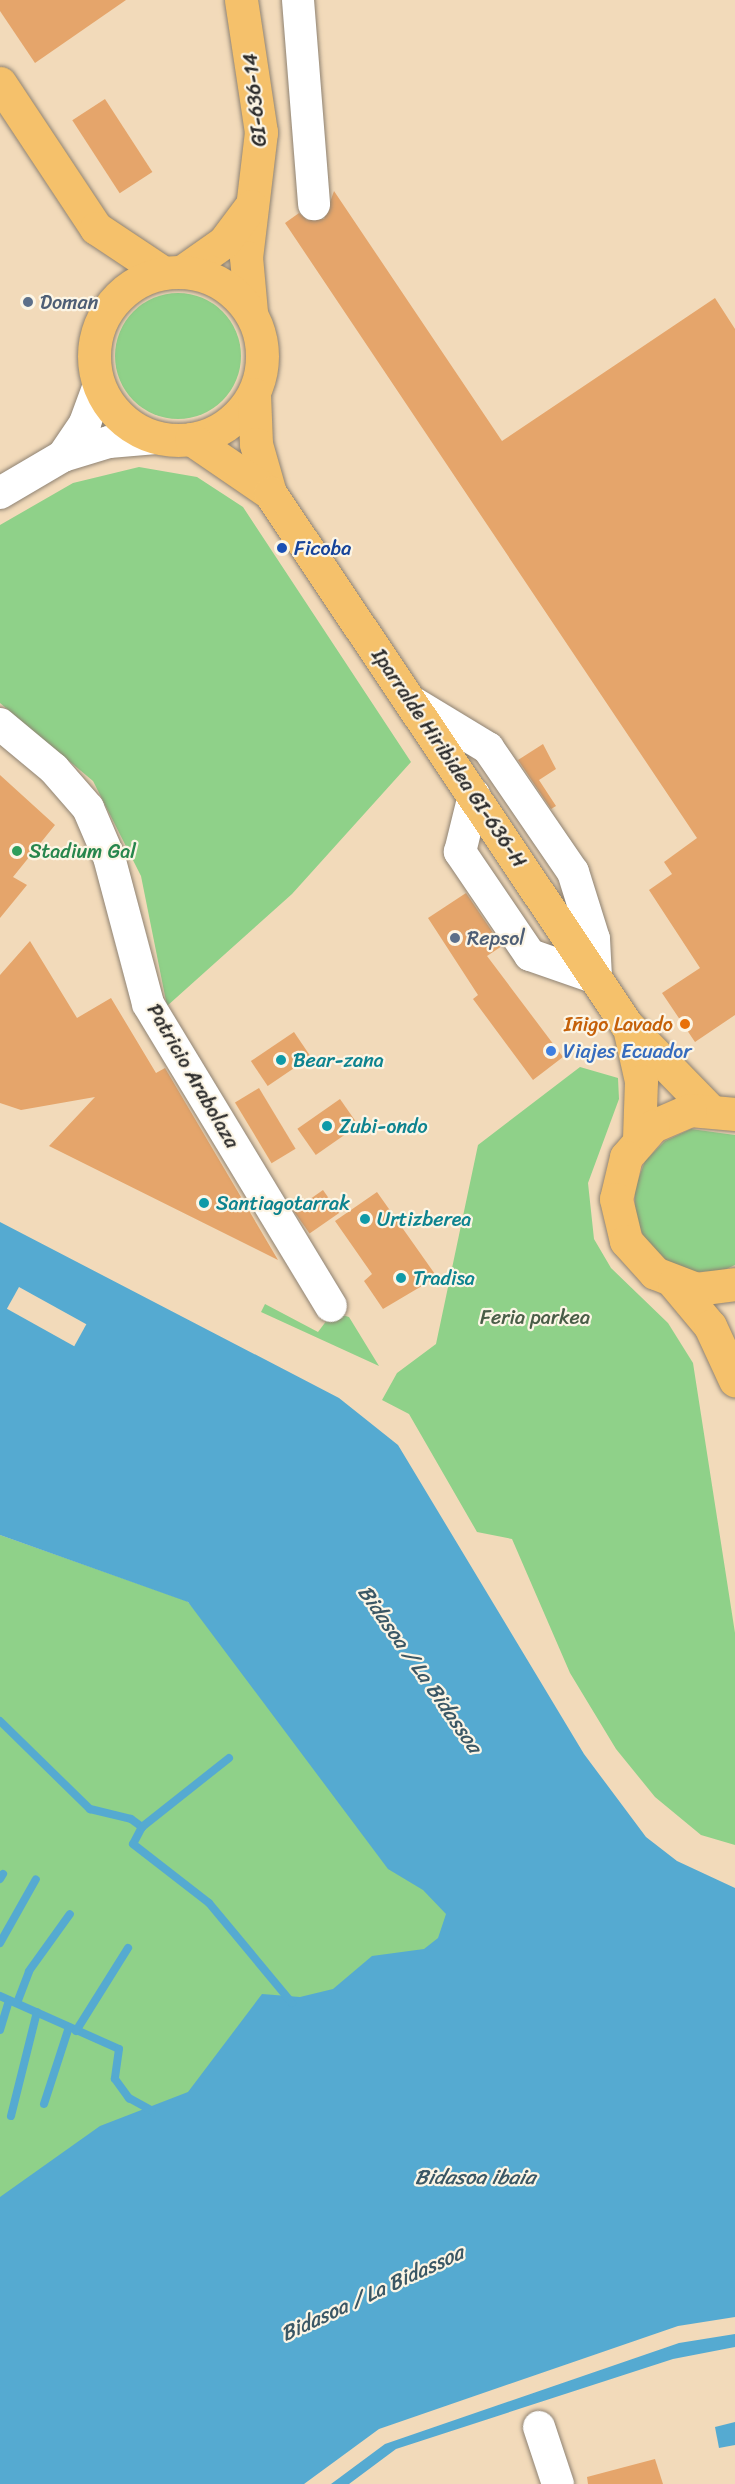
<!DOCTYPE html>
<meta charset="utf-8">
<style>
body{margin:0}
#map{position:relative;width:735px;height:2484px;overflow:hidden;background:#f2daba;font-family:Sriracha,sans-serif}
div>[style]{position:absolute}
[style*='--x']{left:calc(var(--x)*1px);top:calc(var(--y)*1px);width:calc(var(--w)*1px);rotate:calc(var(--a)*1deg)}
.green>*{inset:0;background:#8fd189}
.round{border-radius:50%}
.water>*{inset:0;background:#55aad1}
.pier>*{inset:0;background:#f2daba;transform-origin:0 0}
.stream>*{height:8px;margin:-4px;padding:0 4px;transform-origin:4px;border-radius:4px;background:#55aad1}
.building>*{inset:0;background:#e5a56b;transform-origin:0 0}
.roads{filter:drop-shadow(0 0 2px #8e8272) drop-shadow(0 0 2px #8e8272)}
.minor>*{height:32px;margin:-16px;padding:0 16px;transform-origin:16px;border-radius:16px;background:#fff}
.major>*{height:33px;margin:-16.5px;padding:0 16.5px;transform-origin:16.5px;border-radius:16.5px;background:#f5c16b}
.major>.ring{margin:-16.5px;padding:0;box-sizing:content-box;background:none;border:33px solid #f5c16b;border-radius:50%}
.dots>*{width:16px;height:16px;translate:-50% -50%;box-sizing:border-box;border:3px solid #fcf5e5;border-radius:50%}
span{translate:-50% -50%;white-space:nowrap;text-align:center;line-height:1.15;-webkit-text-stroke:4.5px #fcf5e5;paint-order:stroke}
.street-label{font-size:20px;color:#2b2b2b}
.service-label{font-size:20px;color:#4e5e75}
.left{translate:0 -50%;text-align:left}
.transit-label{font-size:20px;color:#164399}
.leisure-label{font-size:20px;color:#27864d}
.food-label{font-size:20px;color:#c56008}
.right{translate:-100% -50%;text-align:right}
.shop-label{font-size:20px;color:#366cbe}
.culture-label{font-size:20px;color:#0d838f}
.park-label{font-size:20px;color:#495d47}
.water-label{font-size:21px;color:#3a5765;font-style:italic}
</style>
<div id="map">
<div class="green">
<i class="round" style="left:115px;top:293px;width:126px;height:126px"></i>
<i style="clip-path:polygon(139px 467px,197px 477px,243px 507px,411px 762px,292px 894px,167px 1006px,141px 876px,93px 781px,0 703px,0 525px,73px 483px)"></i>
<i style="clip-path:polygon(580px 1067px,618px 1078px,619px 1099px,588px 1183px,594px 1239px,611px 1268px,668px 1323px,693px 1363px,735px 1633px,735px 1845px,701px 1835px,655px 1797px,616px 1749px,570px 1673px,512px 1539px,477px 1532px,409px 1414px,382px 1400px,397px 1373px,436px 1344px,478px 1145px)"></i>
<i style="clip-path:polygon(691px 1129px,735px 1135px,735px 1265px,722px 1271px,693px 1272px,667px 1261px,646px 1242px,635px 1216px,635px 1188px,645px 1161px,665px 1141px)"></i>
<i style="clip-path:polygon(265px 1304px,318px 1332px,333px 1312px,349px 1317px,379px 1366px,261px 1312px)"></i>
<i style="clip-path:polygon(0 1535px,187px 1601px,492px 1936px,0 2236px)"></i>
</div>
<div class="water">
<i style="clip-path:polygon(0 1222px,339px 1398px,398px 1445px,584px 1754px,646px 1837px,677px 1861px,735px 1888px,735px 2347px,673px 2359px,396px 2449px,349px 2484px,0 2484px,0 2197px,100px 2126px,188px 2092px,262px 1994px,300px 1997px,333px 1989px,372px 1956px,424px 1949px,438px 1938px,446px 1914px,423px 1890px,388px 1869px,188px 1602px,0 1535px)"></i>
<i style="clip-path:polygon(735px 2422px,735px 2445px,719px 2448px,715px 2427px)"></i>
</div>
<div class="pier">
<i style="left:19px;top:1287px;width:77px;height:25px;rotate:29deg"></i>
<i style="clip-path:polygon(735px 2317px,735px 2334px,679px 2343px,385px 2444px,331px 2484px,304px 2484px,379px 2429px,678px 2326px)"></i>
</div>
<div class="stream">
<i style="--x:0;--y:1721;--w:126;--a:44.4"></i>
<i style="--x:90;--y:1809;--w:42;--a:13.7"></i>
<i style="--x:131;--y:1819;--w:14;--a:36"></i>
<i style="--x:142;--y:1827;--w:19;--a:118"></i>
<i style="--x:133;--y:1844;--w:96;--a:37.8"></i>
<i style="--x:209;--y:1903;--w:130;--a:50.3"></i>
<i style="--x:142;--y:1827;--w:111;--a:-38.4"></i>
<i style="--x:0;--y:1879;--w:6;--a:-59"></i>
<i style="--x:0;--y:1943;--w:73;--a:-60.6"></i>
<i style="--x:0;--y:1996;--w:130;--a:24"></i>
<i style="--x:119;--y:2049;--w:30;--a:98"></i>
<i style="--x:115;--y:2079;--w:24;--a:54"></i>
<i style="--x:129;--y:2098;--w:26;--a:29"></i>
<i style="--x:17;--y:2003;--w:34;--a:-69"></i>
<i style="--x:29;--y:1971;--w:70;--a:-54.3"></i>
<i style="--x:0;--y:2030;--w:31;--a:-73"></i>
<i style="--x:76;--y:2031;--w:98;--a:-57.9"></i>
<i style="--x:44;--y:2104;--w:81;--a:-72"></i>
<i style="--x:11;--y:2116;--w:107;--a:-76"></i>
</div>
<div class="building">
<i style="clip-path:polygon(0 0,126px 0,35px 63px,0 11px)"></i>
<i style="left:105px;top:99px;width:87px;height:39px;rotate:57deg"></i>
<i style="clip-path:polygon(334px 191px,502px 441px,715px 298px,735px 329px,735px 1015px,695px 1042px,662px 993px,700px 968px,649px 890px,672px 874px,664px 862px,697px 838px,285px 223px,299px 213px,307px 220px,324px 219px)"></i>
<i style="clip-path:polygon(543px 744px,556px 769px,539px 780px,556px 806px,551px 809px,518px 760px)"></i>
<i style="clip-path:polygon(0 775px,55px 825px,13px 877px,27px 885px,0 918px)"></i>
<i style="clip-path:polygon(466px 893px,502px 946px,487px 956px,563px 1057px,533px 1080px,473px 999px,478px 995px,428px 918px)"></i>
<i style="clip-path:polygon(30px 941px,77px 1018px,111px 998px,156px 1073px,165px 1068px,278px 1260px,49px 1146px,95px 1097px,21px 1110px,0 1103px,0 975px)"></i>
<i style="left:294px;top:1032px;width:30px;height:52px;rotate:56deg"></i>
<i style="left:259px;top:1088px;width:71px;height:28px;rotate:59deg"></i>
<i style="left:340px;top:1099px;width:32px;height:52px;rotate:55deg"></i>
<i style="left:323px;top:1190px;width:28px;height:36px;rotate:55deg"></i>
<i style="clip-path:polygon(377px 1192px,437px 1277px,383px 1309px,364px 1281px,372px 1274px,335px 1221px)"></i>
<i style="clip-path:polygon(655px 2459px,663px 2484px,588px 2484px,587px 2477px)"></i>
</div>
<div class="roads">
<div class="minor">
<i style="--x:298;--y:0;--w:205;--a:85.5"></i>
<i style="--x:63;--y:456;--w:40;--a:-56"></i>
<i style="--x:85;--y:423;--w:40;--a:-69.8"></i>
<i style="--x:0;--y:493;--w:73;--a:-30.4"></i>
<i style="--x:63;--y:456;--w:48;--a:-16.9"></i>
<i style="--x:109;--y:442;--w:47;--a:-4.9"></i>
<i style="--x:412;--y:702;--w:89;--a:31.2"></i>
<i style="--x:488;--y:748;--w:150;--a:55.6"></i>
<i style="--x:573;--y:872;--w:70;--a:72.6"></i>
<i style="--x:594;--y:939;--w:39;--a:87"></i>
<i style="--x:596;--y:978;--w:70;--a:-160.8"></i>
<i style="--x:530;--y:955;--w:125;--a:-124.2"></i>
<i style="--x:460;--y:852;--w:59;--a:-76.2"></i>
<i style="--x:0;--y:724;--w:70;--a:39.8"></i>
<i style="--x:54;--y:769;--w:52;--a:48.9"></i>
<i style="--x:88;--y:808;--w:53;--a:66.8"></i>
<i style="--x:109;--y:857;--w:152;--a:75.1"></i>
<i style="--x:148;--y:1004;--w:353;--a:58.8"></i>
<i style="--x:539;--y:2427;--w:60;--a:71.6"></i>
</div>
<div class="major">
<i style="--x:241;--y:0;--w:134;--a:81.4"></i>
<i style="--x:261;--y:132;--w:126;--a:96.8"></i>
<i style="--x:246;--y:257;--w:55;--a:84.8"></i>
<i style="--x:0;--y:83;--w:174;--a:56.5"></i>
<i style="--x:96;--y:228;--w:79;--a:33.7"></i>
<i style="--x:183;--y:271;--w:50;--a:-35.3"></i>
<i style="--x:224;--y:242;--w:45;--a:-53.1"></i>
<i class="ring" style="left:94px;top:272px;width:135px;height:135px"></i>
<i style="--x:254;--y:394;--w:50;--a:87.7"></i>
<i style="--x:256;--y:444;--w:51;--a:74.1"></i>
<i style="--x:191;--y:439;--w:96;--a:34.4"></i>
<i style="--x:270;--y:493;--w:639;--a:56.16"></i>
<i style="--x:626;--y:1024;--w:119;--a:45.7"></i>
<i style="--x:630;--y:1032;--w:50;--a:77.3"></i>
<i style="--x:641;--y:1081;--w:58;--a:92"></i>
<i style="--x:735;--y:1114;--w:45;--a:-174.9"></i>
<i style="--x:690;--y:1110;--w:40;--a:156.6"></i>
<i style="--x:653;--y:1126;--w:41;--a:131.1"></i>
<i style="--x:626;--y:1157;--w:43;--a:103.4"></i>
<i style="--x:616;--y:1199;--w:43;--a:76.6"></i>
<i style="--x:626;--y:1241;--w:43;--a:47.8"></i>
<i style="--x:655;--y:1273;--w:44;--a:21.3"></i>
<i style="--x:696;--y:1289;--w:39;--a:-7"></i>
<i style="--x:674;--y:1283;--w:56;--a:50.1"></i>
<i style="--x:710;--y:1326;--w:60;--a:65.2"></i>
</div>
</div>
<div class="dots">
<i style="left:28px;top:302px;background:#5c6f8a"></i>
<i style="left:282px;top:548px;background:#1a4fb4"></i>
<i style="left:17px;top:851px;background:#2e9e5b"></i>
<i style="left:455px;top:938px;background:#5c6f8a"></i>
<i style="left:685px;top:1024px;background:#e8710a"></i>
<i style="left:551px;top:1051px;background:#3f7fe0"></i>
<i style="left:281px;top:1060px;background:#0f9aa8"></i>
<i style="left:327px;top:1126px;background:#0f9aa8"></i>
<i style="left:204px;top:1203px;background:#0f9aa8"></i>
<i style="left:365px;top:1219px;background:#0f9aa8"></i>
<i style="left:401px;top:1278px;background:#0f9aa8"></i>
</div>
<div class="street-label">
<span style="left:255px;top:100px;rotate:-96deg">GI-636-14</span>
<span style="left:449px;top:758px;rotate:56deg">Iparralde Hiribidea GI-636-H</span>
<span style="left:193px;top:1076px;rotate:60deg">Patricio Arabolaza</span>
</div>
<div class="service-label">
<span class="left" style="left:40px;top:302px">Doman</span>
<span class="left" style="left:467px;top:938px">Repsol</span>
</div>
<div class="transit-label">
<span class="left" style="left:294px;top:548px">Ficoba</span>
</div>
<div class="leisure-label">
<span class="left" style="left:29px;top:851px">Stadium Gal</span>
</div>
<div class="food-label">
<span class="right" style="left:673px;top:1024px">Iñigo Lavado</span>
</div>
<div class="shop-label">
<span class="left" style="left:563px;top:1051px">Viajes Ecuador</span>
</div>
<div class="culture-label">
<span class="left" style="left:293px;top:1060px">Bear-zana</span>
<span class="left" style="left:339px;top:1126px">Zubi-ondo</span>
<span class="left" style="left:216px;top:1203px">Santiagotarrak</span>
<span class="left" style="left:377px;top:1219px">Urtizberea</span>
<span class="left" style="left:413px;top:1278px">Tradisa</span>
</div>
<div class="park-label">
<span style="left:535px;top:1317px">Feria parkea</span>
</div>
<div class="water-label">
<span style="left:420px;top:1669px;rotate:55deg">Bidasoa / La Bidassoa</span>
<span style="left:475px;top:2177px">Bidasoa ibaia</span>
<span style="left:372px;top:2293px;rotate:-25deg">Bidasoa / La Bidassoa</span>
</div>
</div>
